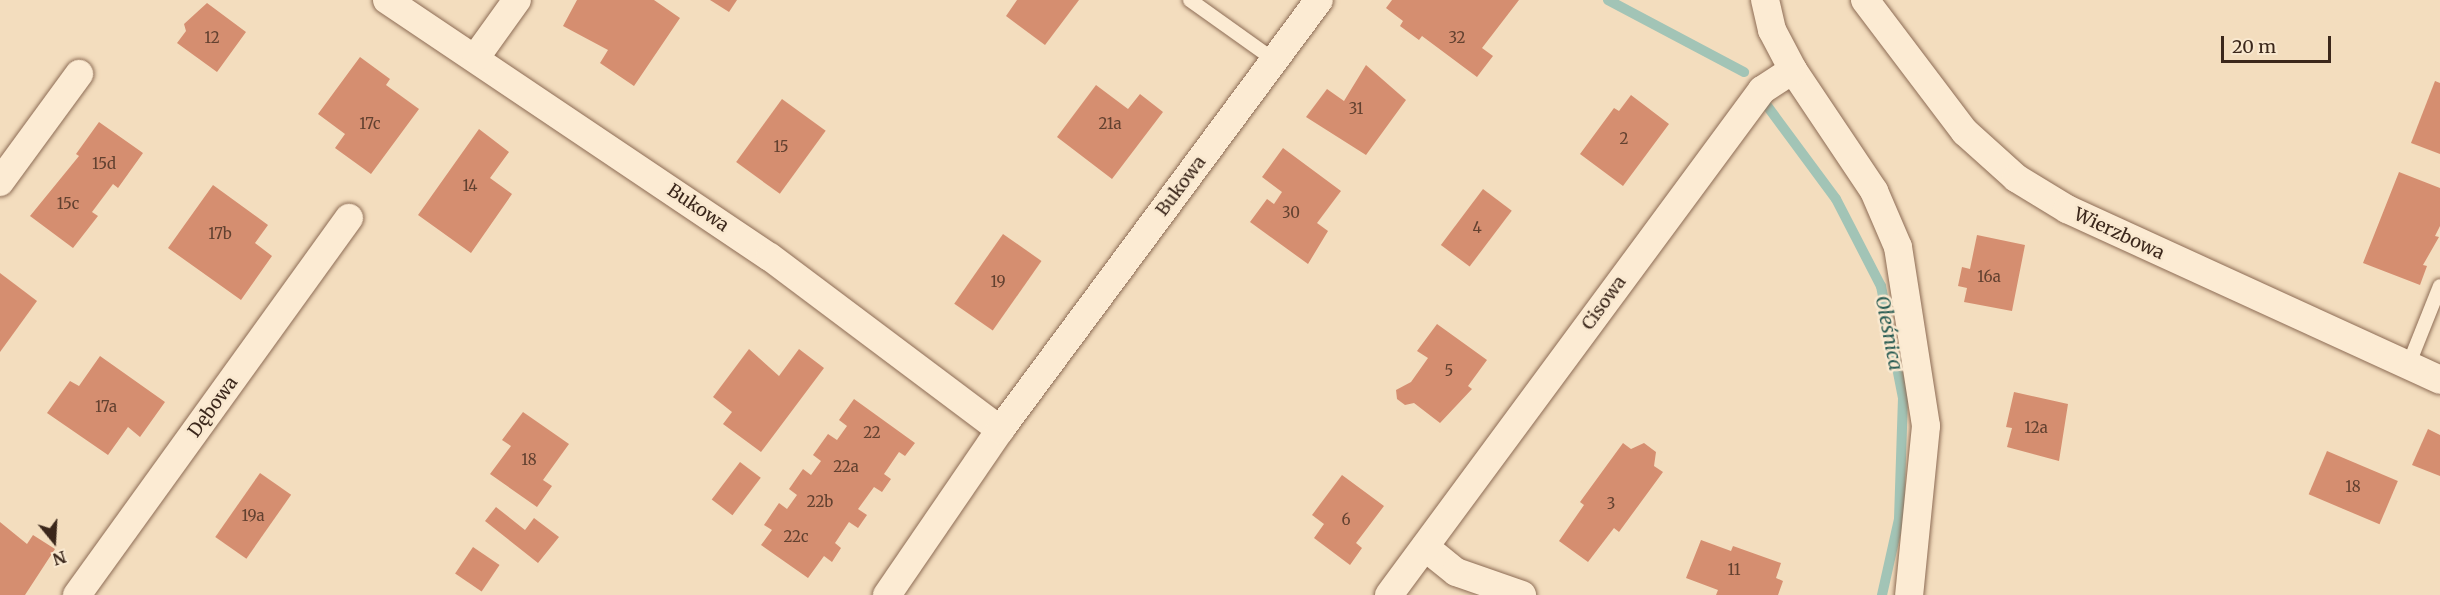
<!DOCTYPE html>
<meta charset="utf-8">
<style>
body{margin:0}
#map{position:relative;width:2440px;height:595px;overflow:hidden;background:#f3ddbe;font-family:Merriweather,serif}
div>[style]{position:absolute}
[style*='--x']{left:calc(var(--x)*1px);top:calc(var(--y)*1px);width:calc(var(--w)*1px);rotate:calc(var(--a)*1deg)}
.stream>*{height:10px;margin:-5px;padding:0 5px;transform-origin:5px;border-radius:5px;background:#a2c4b6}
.building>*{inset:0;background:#d58e70;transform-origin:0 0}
.roads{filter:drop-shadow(0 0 2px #8d6c55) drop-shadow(0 0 2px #8d6c55)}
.service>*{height:14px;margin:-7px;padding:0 7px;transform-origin:7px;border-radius:7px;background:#fcebd3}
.minor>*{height:28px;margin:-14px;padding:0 14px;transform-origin:14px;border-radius:14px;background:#fcebd3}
span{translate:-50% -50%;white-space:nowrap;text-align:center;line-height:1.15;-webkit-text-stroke:5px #f9e8cf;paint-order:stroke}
.number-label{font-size:15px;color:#624130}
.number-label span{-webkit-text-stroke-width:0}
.street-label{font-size:18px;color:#3b271b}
.water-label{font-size:20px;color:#295c53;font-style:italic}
.north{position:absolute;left:24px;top:511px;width:60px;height:60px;-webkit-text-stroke:4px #f9e8cf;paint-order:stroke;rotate:162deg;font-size:16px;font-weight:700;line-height:24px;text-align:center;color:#3b271b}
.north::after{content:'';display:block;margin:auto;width:21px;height:27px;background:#3b271b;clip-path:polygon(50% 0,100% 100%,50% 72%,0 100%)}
.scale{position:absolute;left:2221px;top:36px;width:110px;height:27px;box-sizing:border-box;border:3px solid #3b271b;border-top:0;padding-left:8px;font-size:18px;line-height:21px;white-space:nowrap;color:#3b271b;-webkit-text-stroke:4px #f9e8cf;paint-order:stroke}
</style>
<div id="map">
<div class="stream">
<i style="--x:1608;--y:0;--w:154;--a:27.9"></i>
<i style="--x:1765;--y:103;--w:119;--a:53.5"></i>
<i style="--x:1836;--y:199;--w:98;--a:62.7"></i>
<i style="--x:1881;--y:286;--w:114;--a:78.9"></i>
<i style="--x:1903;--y:398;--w:121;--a:91.9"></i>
<i style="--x:1899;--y:519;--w:78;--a:102.6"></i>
</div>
<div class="building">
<i style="clip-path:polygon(577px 0,654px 0,680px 18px,634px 86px,600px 63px,608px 50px,563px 26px)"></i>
<i style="clip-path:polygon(710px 0,737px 0,729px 12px)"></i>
<i style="clip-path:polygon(1017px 0,1079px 0,1045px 45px,1006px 16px)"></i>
<i style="clip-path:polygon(1392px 0,1519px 0,1482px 48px,1493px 56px,1477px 77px,1422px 36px,1419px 40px,1400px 26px,1403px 21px,1386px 8px)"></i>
<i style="clip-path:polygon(207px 3px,246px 32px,217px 72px,177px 43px,186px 31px,184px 24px)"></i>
<i style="clip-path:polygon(360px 57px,390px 79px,386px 85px,419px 109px,371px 174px,335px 148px,345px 134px,318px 114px)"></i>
<i style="clip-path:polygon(1366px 65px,1406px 100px,1366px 155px,1306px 117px,1327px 89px,1344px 101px)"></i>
<i style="clip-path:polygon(2435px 81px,2440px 83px,2440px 154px,2411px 143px)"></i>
<i style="clip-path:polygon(1096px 85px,1128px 109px,1140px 94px,1163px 112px,1112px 179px,1057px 137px)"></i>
<i style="clip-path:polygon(1631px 95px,1669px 124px,1623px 186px,1580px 154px,1614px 108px,1619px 111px)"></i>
<i style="left:782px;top:99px;width:54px;height:78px;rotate:36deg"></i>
<i style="clip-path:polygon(99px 122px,143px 153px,118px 188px,113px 184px,92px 212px,98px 216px,73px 248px,30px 216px,79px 156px,76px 154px)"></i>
<i style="clip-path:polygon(479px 129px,509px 152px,490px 178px,512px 194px,471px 253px,418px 215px)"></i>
<i style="clip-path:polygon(1283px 148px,1341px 191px,1317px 223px,1328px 231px,1308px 264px,1250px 222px,1267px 199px,1274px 204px,1282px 192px,1262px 177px)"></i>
<i style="clip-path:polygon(2399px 172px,2440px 188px,2440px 226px,2435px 236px,2439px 237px,2423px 265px,2427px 266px,2420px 285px,2363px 263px)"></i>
<i style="clip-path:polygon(213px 185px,268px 225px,255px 243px,272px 256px,241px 300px,168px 248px)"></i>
<i style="left:1483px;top:189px;width:36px;height:70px;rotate:37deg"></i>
<i style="left:1003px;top:234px;width:47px;height:85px;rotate:35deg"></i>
<i style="clip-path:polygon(1977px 235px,2025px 245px,2012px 311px,1964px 302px,1967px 288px,1958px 286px,1962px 267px,1970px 269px)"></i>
<i style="clip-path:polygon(0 273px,37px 301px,0 352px)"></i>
<i style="clip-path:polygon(1437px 324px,1487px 360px,1468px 386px,1472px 389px,1440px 423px,1414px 403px,1405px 405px,1397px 399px,1396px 390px,1411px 382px,1428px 358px,1417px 351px)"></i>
<i style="clip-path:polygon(749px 349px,779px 376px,799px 349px,824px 368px,761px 452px,723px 424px,732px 412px,713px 397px)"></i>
<i style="clip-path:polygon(100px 356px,165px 402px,140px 437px,128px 427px,108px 455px,47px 413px,70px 381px,79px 386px)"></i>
<i style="clip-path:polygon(2014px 392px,2068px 404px,2059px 461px,2007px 447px,2012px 428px,2006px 427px)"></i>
<i style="clip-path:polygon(854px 399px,915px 443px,905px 456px,899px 452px,884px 474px,891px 479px,882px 492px,874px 487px,858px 509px,867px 515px,858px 528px,849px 522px,835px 543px,841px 548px,832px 562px,824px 556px,808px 578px,761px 545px,772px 530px,764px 525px,779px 503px,787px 509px,797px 495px,789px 489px,803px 469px,811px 475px,821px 461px,813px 455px,828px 434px,837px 440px,847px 426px,839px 420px)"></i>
<i style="clip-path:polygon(523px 412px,569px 444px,543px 480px,552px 486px,537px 507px,490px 474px,511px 446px,502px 440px)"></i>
<i style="clip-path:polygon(2428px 429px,2440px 435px,2440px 476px,2412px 465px)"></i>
<i style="clip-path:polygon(1623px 443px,1631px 449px,1644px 443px,1656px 452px,1654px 466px,1663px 472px,1619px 532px,1614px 528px,1588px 562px,1559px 541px,1584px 505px,1580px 502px)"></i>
<i style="left:2327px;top:451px;width:77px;height:47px;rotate:23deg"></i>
<i style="left:740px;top:462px;width:26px;height:47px;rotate:37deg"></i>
<i style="left:260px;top:473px;width:38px;height:78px;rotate:35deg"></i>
<i style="clip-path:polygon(1342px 475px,1384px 506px,1356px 543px,1362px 548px,1350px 565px,1314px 538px,1324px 524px,1312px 515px)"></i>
<i style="clip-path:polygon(496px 507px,525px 530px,534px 518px,559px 537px,538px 563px,485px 521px)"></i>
<i style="clip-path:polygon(0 522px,27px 544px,33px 535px,55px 549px,25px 595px,0 595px)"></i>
<i style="clip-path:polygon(1701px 540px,1731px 551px,1733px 546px,1781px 563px,1776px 578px,1783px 581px,1778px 595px,1716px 595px,1718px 590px,1686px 578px)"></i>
<i style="left:473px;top:547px;width:32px;height:32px;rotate:34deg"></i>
</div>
<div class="roads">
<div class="service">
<i style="--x:1190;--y:0;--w:103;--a:35.5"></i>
<i style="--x:2408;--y:366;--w:86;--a:-68.2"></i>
</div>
<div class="minor">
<i style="--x:387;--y:0;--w:461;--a:33.9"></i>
<i style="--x:770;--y:257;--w:288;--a:36.9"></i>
<i style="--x:1865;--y:0;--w:166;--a:52.9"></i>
<i style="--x:1965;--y:132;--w:69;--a:42"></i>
<i style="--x:2016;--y:178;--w:60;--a:31.3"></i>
<i style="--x:2067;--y:209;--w:410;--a:24.6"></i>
<i style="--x:476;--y:57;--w:70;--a:-54.3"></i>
<i style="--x:1793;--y:70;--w:146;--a:56.2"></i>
<i style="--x:1874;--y:191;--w:61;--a:66.8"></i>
<i style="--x:1898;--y:247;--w:181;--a:81.1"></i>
<i style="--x:1926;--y:426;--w:170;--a:95.7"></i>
<i style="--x:0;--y:182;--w:134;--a:-53.8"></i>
<i style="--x:1425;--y:547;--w:40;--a:39"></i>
<i style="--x:1456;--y:572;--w:70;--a:19.2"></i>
<i style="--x:77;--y:595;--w:465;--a:-54.2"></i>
<i style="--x:887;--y:595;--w:200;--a:-55.6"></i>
<i style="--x:1000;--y:430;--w:535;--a:-53.43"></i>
<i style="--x:1389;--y:595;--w:628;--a:-53.55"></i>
<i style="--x:1762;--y:90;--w:37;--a:-33"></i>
<i style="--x:1793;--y:70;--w:45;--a:-117.7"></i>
<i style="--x:1772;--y:30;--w:31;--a:-103"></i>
</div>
</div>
<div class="number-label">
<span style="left:212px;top:38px">12</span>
<span style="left:1457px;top:38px">32</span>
<span style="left:1356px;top:109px">31</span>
<span style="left:370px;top:124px">17c</span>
<span style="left:1110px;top:124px">21a</span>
<span style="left:1624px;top:139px">2</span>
<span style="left:781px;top:147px">15</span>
<span style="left:104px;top:164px">15d</span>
<span style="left:470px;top:186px">14</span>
<span style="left:68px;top:204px">15c</span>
<span style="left:1291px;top:213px">30</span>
<span style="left:1477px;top:228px">4</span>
<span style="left:220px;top:234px">17b</span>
<span style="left:1989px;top:277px">16a</span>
<span style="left:998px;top:282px">19</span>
<span style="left:1449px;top:371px">5</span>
<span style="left:106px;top:407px">17a</span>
<span style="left:2036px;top:428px">12a</span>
<span style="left:872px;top:433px">22</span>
<span style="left:529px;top:460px">18</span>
<span style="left:846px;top:467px">22a</span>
<span style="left:2353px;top:487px">18</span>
<span style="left:820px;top:502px">22b</span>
<span style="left:1611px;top:504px">3</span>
<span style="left:253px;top:516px">19a</span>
<span style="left:1346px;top:520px">6</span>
<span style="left:796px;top:537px">22c</span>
<span style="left:1734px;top:570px">11</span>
</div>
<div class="street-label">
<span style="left:1181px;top:186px;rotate:-53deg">Bukowa</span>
<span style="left:698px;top:208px;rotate:34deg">Bukowa</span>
<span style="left:2119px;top:234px;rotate:25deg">Wierzbowa</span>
<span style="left:1604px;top:303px;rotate:-54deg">Cisowa</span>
<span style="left:213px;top:407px;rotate:-54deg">Dębowa</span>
</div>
<div class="water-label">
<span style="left:1890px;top:333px;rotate:79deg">Oleśnica</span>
</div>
<div class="north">N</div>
<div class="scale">20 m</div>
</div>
